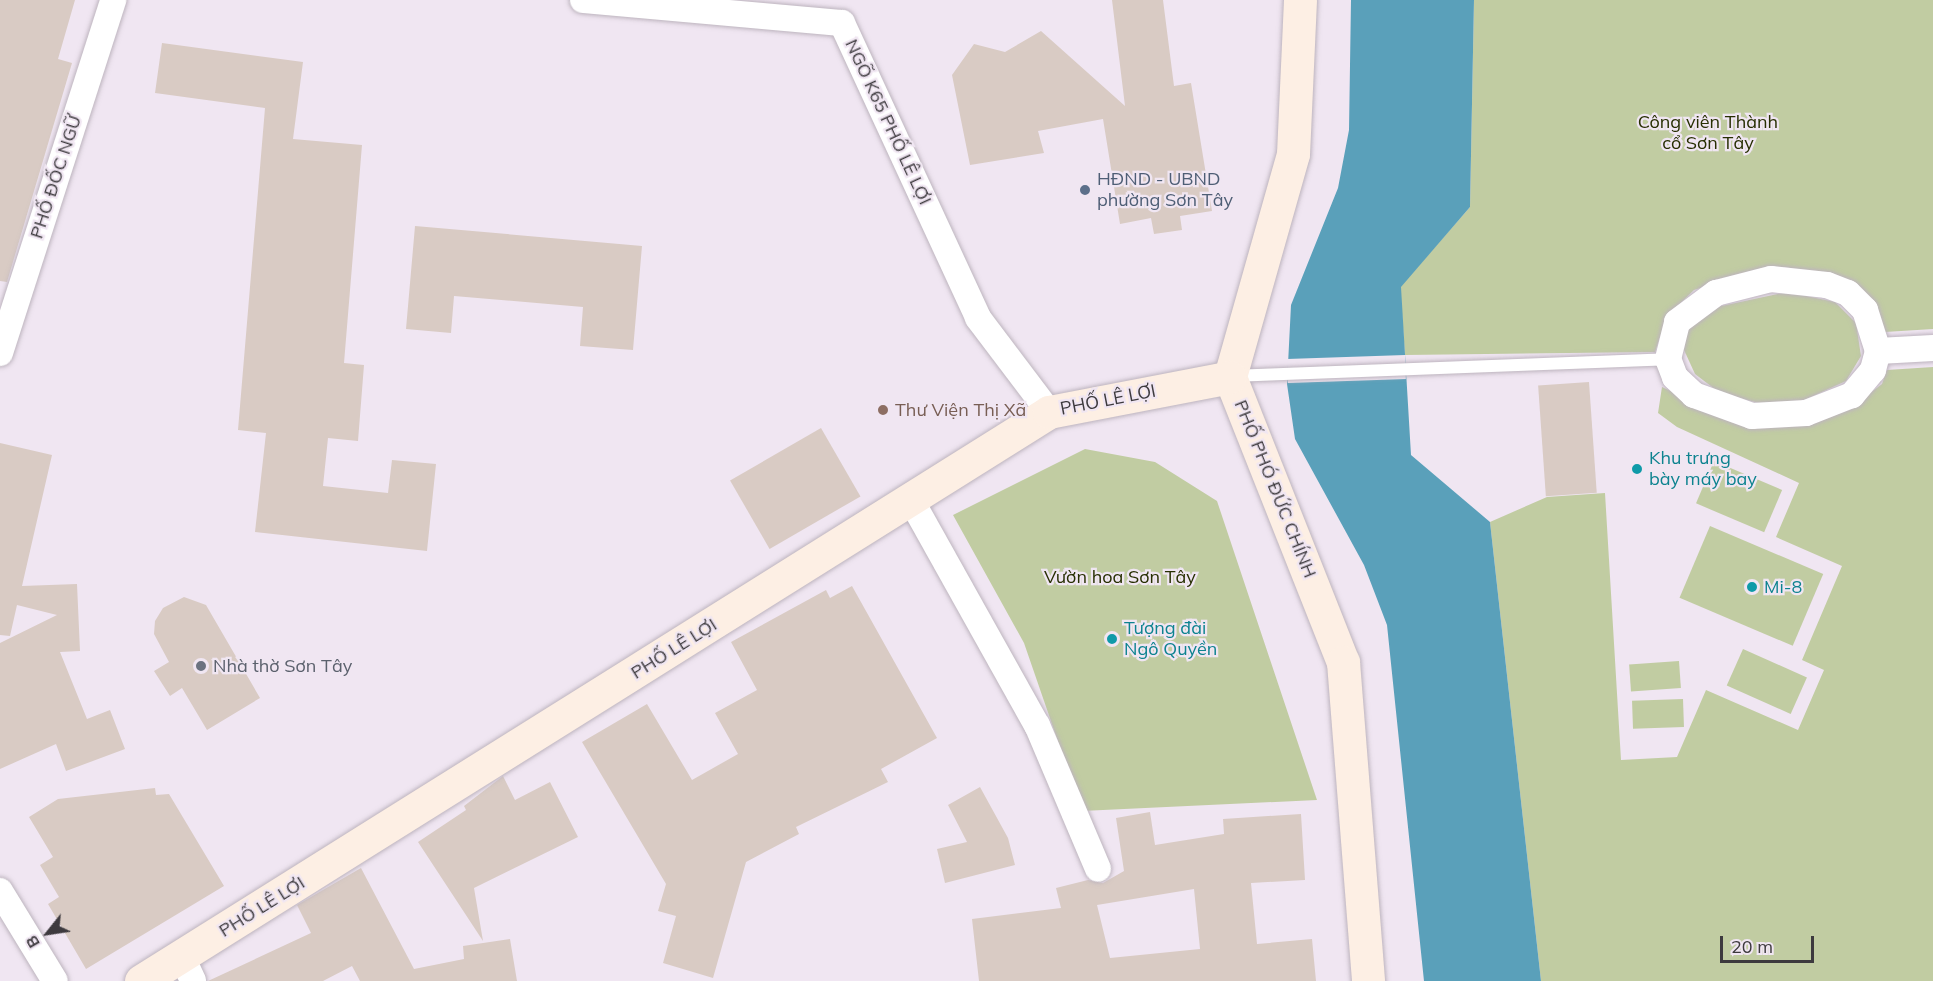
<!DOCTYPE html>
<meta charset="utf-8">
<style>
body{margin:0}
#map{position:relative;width:1933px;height:981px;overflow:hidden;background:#f0e6f2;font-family:Mulish,sans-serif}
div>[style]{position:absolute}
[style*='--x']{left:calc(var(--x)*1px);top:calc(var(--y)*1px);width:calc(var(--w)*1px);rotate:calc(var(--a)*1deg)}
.green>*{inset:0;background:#c1cca2;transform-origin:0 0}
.water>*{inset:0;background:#5aa0ba}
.pier>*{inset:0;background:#f0e6f2;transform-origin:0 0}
.building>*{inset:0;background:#d9cbc4;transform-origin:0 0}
.roads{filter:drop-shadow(0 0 2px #bdb4be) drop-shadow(0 0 2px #bdb4be)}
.lane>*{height:12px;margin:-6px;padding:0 6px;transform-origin:6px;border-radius:6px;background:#fff}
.street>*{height:26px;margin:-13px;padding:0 13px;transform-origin:13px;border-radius:13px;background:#fff}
.secondary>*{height:33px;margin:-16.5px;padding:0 16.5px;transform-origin:16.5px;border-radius:16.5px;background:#fdefe4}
.dots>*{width:16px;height:16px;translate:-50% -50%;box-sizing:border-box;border:3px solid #f0e6f2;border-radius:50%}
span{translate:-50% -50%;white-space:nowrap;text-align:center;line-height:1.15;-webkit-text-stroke:4.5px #f0e6f2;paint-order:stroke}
.street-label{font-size:18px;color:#3d3a3e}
.park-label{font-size:18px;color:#272f02}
.service-label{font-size:18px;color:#4e5e75}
.left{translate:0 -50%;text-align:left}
.education-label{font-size:18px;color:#785e54}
.culture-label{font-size:18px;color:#0d838f}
.worship-label{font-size:18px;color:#5b616d}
.north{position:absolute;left:18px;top:903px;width:60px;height:60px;-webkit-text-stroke:4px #f0e6f2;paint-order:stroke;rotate:240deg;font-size:16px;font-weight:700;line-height:24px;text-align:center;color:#3d3a3e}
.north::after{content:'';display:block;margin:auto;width:21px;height:27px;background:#3d3a3e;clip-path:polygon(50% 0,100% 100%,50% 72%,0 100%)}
.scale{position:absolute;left:1720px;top:936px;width:94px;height:27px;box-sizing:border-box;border:3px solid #3d3a3e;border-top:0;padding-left:8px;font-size:18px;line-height:21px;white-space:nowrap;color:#3d3a3e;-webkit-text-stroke:4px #f0e6f2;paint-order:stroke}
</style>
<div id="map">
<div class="green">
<i style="clip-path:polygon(1474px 0,1933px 0,1933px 329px,1885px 332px,1873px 304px,1853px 284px,1785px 267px,1761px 268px,1694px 290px,1667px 316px,1655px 352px,1405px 355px,1400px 287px,1470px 207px)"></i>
<i style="clip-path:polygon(1787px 292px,1835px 302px,1856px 323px,1861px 356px,1846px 381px,1802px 401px,1763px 404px,1720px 393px,1695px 374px,1684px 350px,1687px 330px,1712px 308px)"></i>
<i style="clip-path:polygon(1933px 367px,1933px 981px,1541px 981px,1490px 522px,1547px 497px,1605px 493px,1621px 760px,1677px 757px,1706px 690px,1798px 730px,1824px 670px,1802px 660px,1842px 566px,1776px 537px,1799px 483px,1677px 427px,1658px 413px,1662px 387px,1703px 406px,1856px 404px,1882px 384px,1887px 370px)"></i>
<i style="clip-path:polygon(1085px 449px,1155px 462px,1217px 501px,1317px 800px,1082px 811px,1024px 643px,953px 515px)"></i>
<i style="left:1714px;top:461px;width:74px;height:46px;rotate:23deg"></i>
<i style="left:1710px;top:526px;width:123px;height:78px;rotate:23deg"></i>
<i style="left:1743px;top:649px;width:70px;height:40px;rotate:24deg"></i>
<i style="left:1679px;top:661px;width:27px;height:50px;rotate:86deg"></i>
<i style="left:1683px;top:699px;width:28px;height:51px;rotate:88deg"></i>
</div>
<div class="water">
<i style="clip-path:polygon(1351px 0,1474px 0,1470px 207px,1401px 287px,1411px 455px,1490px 522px,1541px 981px,1424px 981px,1387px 625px,1364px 565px,1295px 439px,1287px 384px,1291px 305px,1338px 188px,1349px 130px)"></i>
</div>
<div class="pier">
<i style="left:1405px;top:355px;width:24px;height:118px;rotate:88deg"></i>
</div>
<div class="building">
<i style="clip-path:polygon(0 0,75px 0,58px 59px,72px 63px,7px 282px,0 281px)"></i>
<i style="clip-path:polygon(1112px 0,1163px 0,1174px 86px,1191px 83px,1212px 211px,1180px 216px,1182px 230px,1154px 234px,1151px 218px,1120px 224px,1103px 119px,1038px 131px,1044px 153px,970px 165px,952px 75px,974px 44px,1005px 52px,1041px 31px,1125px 106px)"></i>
<i style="clip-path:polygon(162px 43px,303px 62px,293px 139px,362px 145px,344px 363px,364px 365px,358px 441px,328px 438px,323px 486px,388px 493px,392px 460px,436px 464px,427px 551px,255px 532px,266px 433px,238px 430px,265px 108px,155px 93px)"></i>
<i style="clip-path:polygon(415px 226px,642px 246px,633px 350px,580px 346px,583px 307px,454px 296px,451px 333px,406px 329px)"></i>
<i style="left:1589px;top:382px;width:111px;height:51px;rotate:86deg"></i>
<i style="left:821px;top:428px;width:79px;height:105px;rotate:60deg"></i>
<i style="clip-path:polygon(0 443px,52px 455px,22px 586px,77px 584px,80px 651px,60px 652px,87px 719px,110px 710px,125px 749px,66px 771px,56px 744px,0 769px,0 643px,57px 615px,17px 605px,10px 636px,0 635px)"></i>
<i style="clip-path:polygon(852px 586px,937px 738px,881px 769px,888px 782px,796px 827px,799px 834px,746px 862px,713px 978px,663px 963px,676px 916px,658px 911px,666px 884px,582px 742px,647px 704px,692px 780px,738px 754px,715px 713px,757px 690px,731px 642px,826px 590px,830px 598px)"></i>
<i style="clip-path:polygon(184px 597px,206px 605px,260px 698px,207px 730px,182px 688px,170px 696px,154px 671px,169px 662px,154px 634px,155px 621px,163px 608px)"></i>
<i style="clip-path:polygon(503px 776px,515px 800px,550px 782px,578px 837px,474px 888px,483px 941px,418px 842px,466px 810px,464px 806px)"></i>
<i style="clip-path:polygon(980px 787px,1008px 838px,1015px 865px,945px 883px,937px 849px,967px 842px,948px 805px)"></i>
<i style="clip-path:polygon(155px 788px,156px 795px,169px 794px,224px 886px,86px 969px,48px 904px,59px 897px,40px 865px,53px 857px,29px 817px,58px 799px)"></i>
<i style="clip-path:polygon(evenodd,1150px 812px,1155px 845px,1224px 834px,1223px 819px,1301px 814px,1305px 880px,1251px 883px,1257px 944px,1312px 939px,1316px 981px,979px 981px,972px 919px,1061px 908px,1056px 888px,1088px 880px,1103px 883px,1124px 871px,1116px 818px,1150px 812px,1194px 889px,1200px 949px,1110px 958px,1097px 905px,1194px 889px)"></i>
<i style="clip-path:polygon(361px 868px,414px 969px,464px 959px,463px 946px,510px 939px,517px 981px,360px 981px,352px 966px,323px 981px,208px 981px,311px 933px,297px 905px)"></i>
</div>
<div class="roads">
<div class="lane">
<i style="--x:1231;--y:376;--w:437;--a:-2.2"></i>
</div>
<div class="street">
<i style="--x:583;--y:0;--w:260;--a:5.1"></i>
<i style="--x:842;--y:23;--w:325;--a:65.2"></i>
<i style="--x:978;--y:318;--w:118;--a:52.9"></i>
<i style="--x:1771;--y:279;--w:56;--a:6.1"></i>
<i style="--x:1827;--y:285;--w:22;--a:21"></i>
<i style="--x:1848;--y:293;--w:24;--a:45"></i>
<i style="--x:1865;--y:310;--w:43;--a:72.4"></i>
<i style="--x:1878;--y:351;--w:20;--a:105"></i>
<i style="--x:1873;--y:370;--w:33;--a:130"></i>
<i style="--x:1852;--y:395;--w:49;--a:158.6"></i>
<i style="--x:1806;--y:413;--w:54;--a:176.8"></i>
<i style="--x:1752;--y:416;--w:62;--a:-160.1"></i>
<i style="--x:1694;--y:395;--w:26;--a:-137"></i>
<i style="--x:1675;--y:377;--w:19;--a:-111"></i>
<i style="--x:1668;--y:359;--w:38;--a:-76"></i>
<i style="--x:1677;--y:322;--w:49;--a:-36.6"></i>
<i style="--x:1716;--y:293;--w:57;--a:-14.3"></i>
<i style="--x:1878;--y:351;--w:55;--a:-3.1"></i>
<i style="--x:0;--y:353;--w:371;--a:-72.2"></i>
<i style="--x:911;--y:500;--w:258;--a:60.8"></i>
<i style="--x:1037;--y:725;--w:156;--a:67"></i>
<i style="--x:0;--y:891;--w:105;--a:58.6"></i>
<i style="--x:182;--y:957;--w:26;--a:65"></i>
</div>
<div class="secondary">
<i style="--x:1300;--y:0;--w:154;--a:92.6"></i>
<i style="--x:1293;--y:154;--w:232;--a:105.8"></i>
<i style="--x:1230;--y:377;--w:307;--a:68.4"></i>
<i style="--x:1343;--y:662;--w:320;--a:85.5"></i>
<i style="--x:141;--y:981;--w:1072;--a:-32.07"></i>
<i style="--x:1049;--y:412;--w:184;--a:-10.9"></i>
</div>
</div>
<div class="dots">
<i style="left:1085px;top:190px;background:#5c6f8a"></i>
<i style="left:883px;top:410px;background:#8d6e63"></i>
<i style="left:1637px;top:469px;background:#0f9aa8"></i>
<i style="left:1752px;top:587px;background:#0f9aa8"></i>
<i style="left:1112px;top:639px;background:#0f9aa8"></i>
<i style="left:201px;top:666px;background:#6b7280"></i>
</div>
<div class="street-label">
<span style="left:888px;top:122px;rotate:65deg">NGÕ K65 PHỐ LÊ LỢI</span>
<span style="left:56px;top:177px;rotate:-72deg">PHỐ ĐỐC NGỮ</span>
<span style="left:1108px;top:400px;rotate:-11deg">PHỐ LÊ LỢI</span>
<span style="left:1275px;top:489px;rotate:68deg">PHỐ PHÓ ĐỨC CHÍNH</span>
<span style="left:674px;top:649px;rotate:-32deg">PHỐ LÊ LỢI</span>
<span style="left:262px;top:907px;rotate:-32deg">PHỐ LÊ LỢI</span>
</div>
<div class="park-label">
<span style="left:1708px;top:133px">Công viên Thành<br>cổ Sơn Tây</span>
<span style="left:1120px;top:577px">Vườn hoa Sơn Tây</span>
</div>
<div class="service-label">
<span class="left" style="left:1097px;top:190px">HĐND - UBND<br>phường Sơn Tây</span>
</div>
<div class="education-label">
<span class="left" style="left:895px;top:410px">Thư Viện Thị Xã</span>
</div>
<div class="culture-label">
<span class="left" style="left:1649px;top:469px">Khu trưng<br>bày máy bay</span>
<span class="left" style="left:1764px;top:587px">Mi-8</span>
<span class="left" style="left:1124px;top:639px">Tượng đài<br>Ngô Quyền</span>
</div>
<div class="worship-label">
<span class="left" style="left:213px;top:666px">Nhà thờ Sơn Tây</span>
</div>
<div class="north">B</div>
<div class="scale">20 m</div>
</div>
